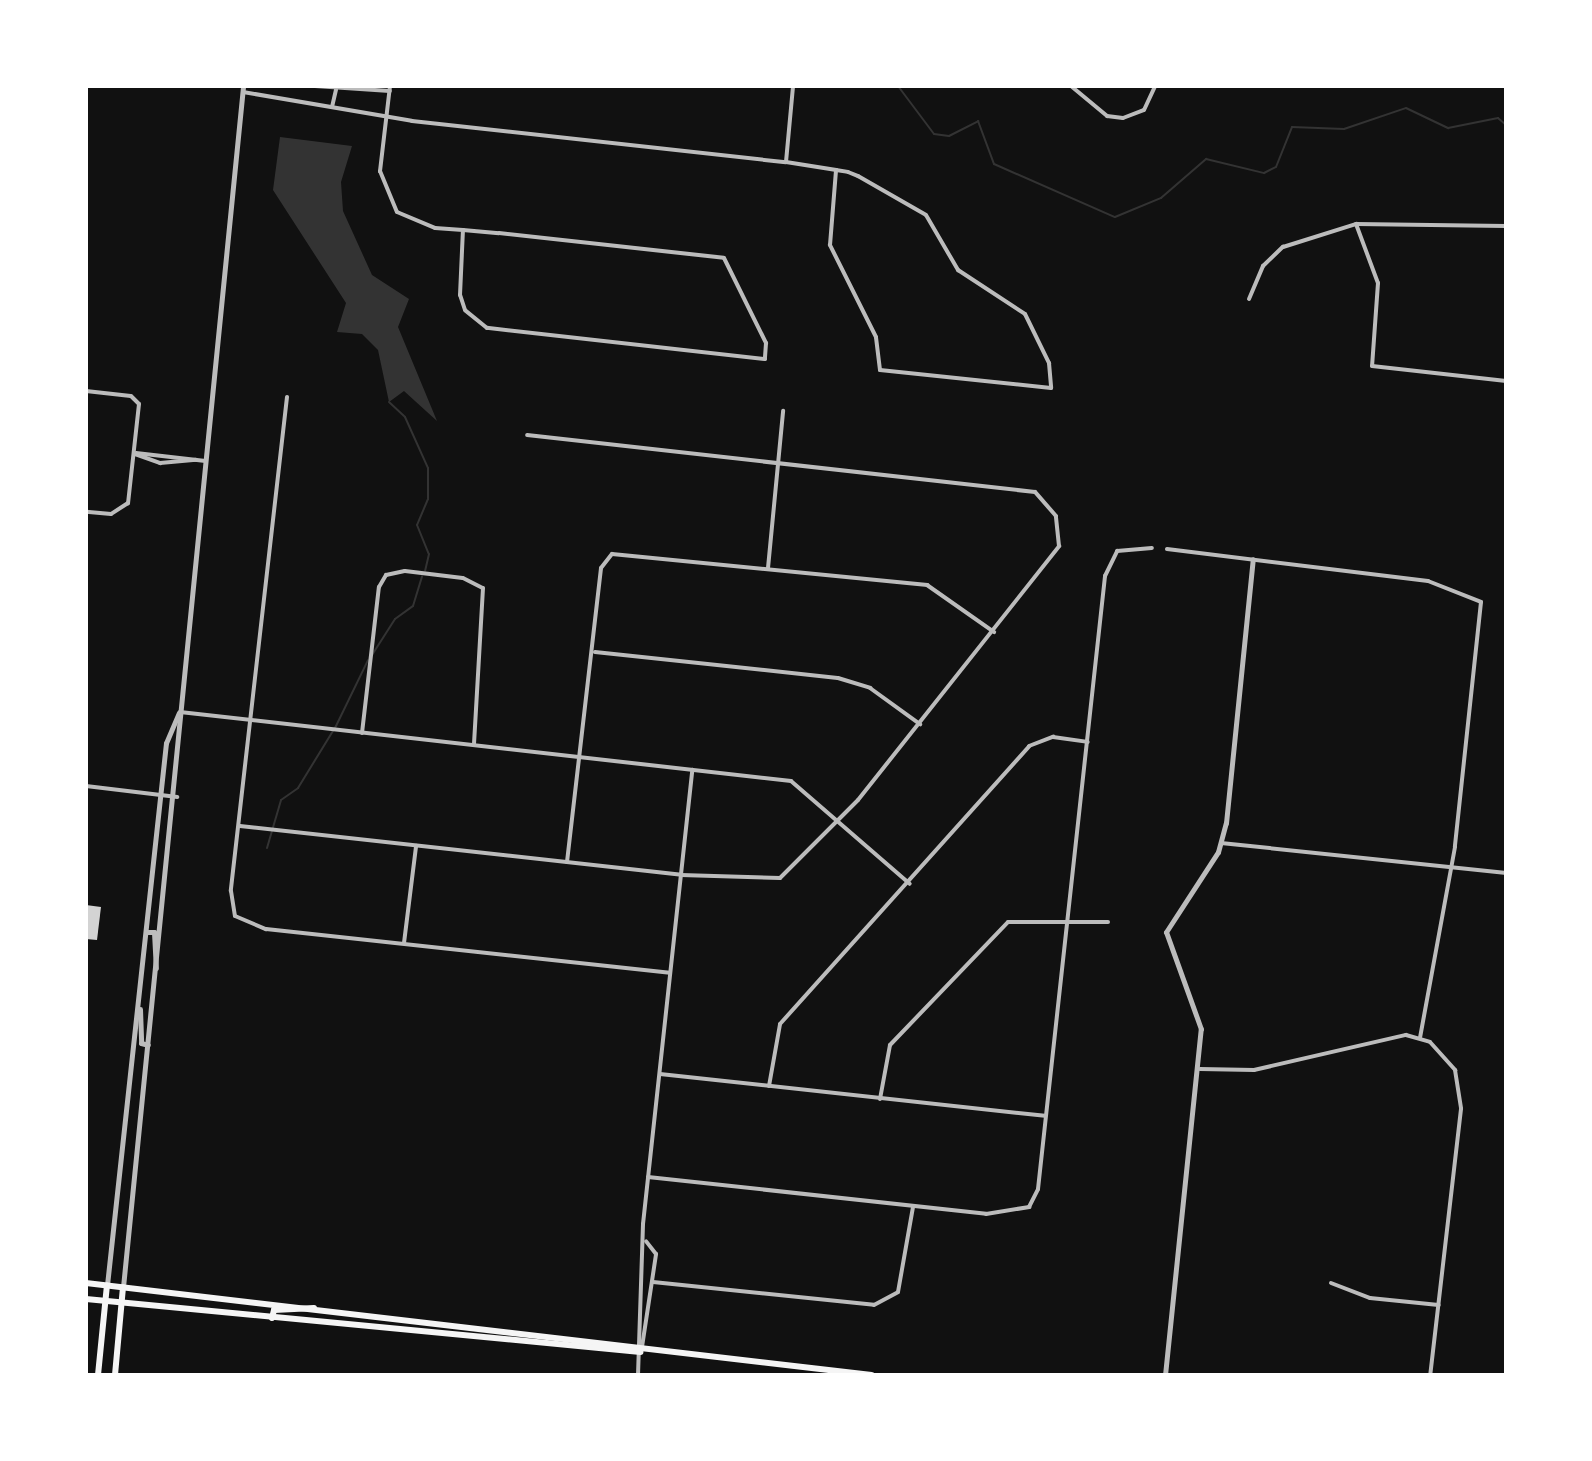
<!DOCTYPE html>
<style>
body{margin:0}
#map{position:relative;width:1592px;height:1461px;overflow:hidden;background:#111;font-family:"Source Serif 4",serif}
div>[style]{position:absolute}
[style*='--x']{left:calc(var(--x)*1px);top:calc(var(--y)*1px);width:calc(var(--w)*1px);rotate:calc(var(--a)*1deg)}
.water>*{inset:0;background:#333}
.stream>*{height:2px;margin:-1px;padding:0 1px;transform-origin:1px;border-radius:1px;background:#333}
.building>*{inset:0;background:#d3d3d3}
.minor>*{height:4px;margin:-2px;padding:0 2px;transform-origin:2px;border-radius:2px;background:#bcbcbc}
.tertiary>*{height:5px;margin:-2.5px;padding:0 2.5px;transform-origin:2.5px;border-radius:2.5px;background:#bcbcbc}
.secondary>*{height:6px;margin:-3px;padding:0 3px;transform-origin:3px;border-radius:3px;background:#f5f5f5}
span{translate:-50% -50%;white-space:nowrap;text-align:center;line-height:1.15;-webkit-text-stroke:6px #fff;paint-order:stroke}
.frame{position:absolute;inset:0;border:88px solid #fff;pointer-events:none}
</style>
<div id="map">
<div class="water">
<i style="clip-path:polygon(280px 137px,352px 146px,341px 182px,343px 211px,372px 275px,409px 299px,398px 327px,437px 421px,404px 391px,389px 402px,378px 350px,362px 334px,337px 332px,346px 303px,273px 190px)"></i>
</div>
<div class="stream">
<i style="--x:898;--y:86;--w:60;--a:53.1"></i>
<i style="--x:934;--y:134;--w:15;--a:8"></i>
<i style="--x:949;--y:136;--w:33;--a:-27"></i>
<i style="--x:978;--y:121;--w:46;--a:69.6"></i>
<i style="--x:994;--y:164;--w:132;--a:23.7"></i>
<i style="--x:1115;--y:217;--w:50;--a:-22.4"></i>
<i style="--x:1161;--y:198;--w:60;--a:-40.9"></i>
<i style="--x:1206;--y:159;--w:60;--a:13.6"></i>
<i style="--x:1264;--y:173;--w:13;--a:-27"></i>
<i style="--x:1276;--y:167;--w:43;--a:-68.2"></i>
<i style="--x:1292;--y:127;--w:52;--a:2.2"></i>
<i style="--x:1344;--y:129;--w:65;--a:-18.7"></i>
<i style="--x:1406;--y:108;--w:47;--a:25.5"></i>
<i style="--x:1448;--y:128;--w:51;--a:-11.3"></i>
<i style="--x:1498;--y:118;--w:11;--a:41"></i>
<i style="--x:389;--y:402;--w:22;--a:43"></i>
<i style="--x:405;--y:417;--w:56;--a:65.7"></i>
<i style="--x:428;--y:468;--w:31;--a:90"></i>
<i style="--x:428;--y:499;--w:28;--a:113"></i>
<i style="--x:417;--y:525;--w:31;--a:68"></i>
<i style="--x:429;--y:554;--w:17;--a:103"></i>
<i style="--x:372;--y:655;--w:43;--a:-57.4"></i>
<i style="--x:395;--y:619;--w:22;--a:-36"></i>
<i style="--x:413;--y:606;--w:31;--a:-73"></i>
<i style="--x:267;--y:848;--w:50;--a:-73.7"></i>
<i style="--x:281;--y:800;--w:21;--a:-35"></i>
<i style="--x:298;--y:788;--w:73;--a:-58.5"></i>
<i style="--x:336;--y:726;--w:73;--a:-64.1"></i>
</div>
<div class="building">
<i style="clip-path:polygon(86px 905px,101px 907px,97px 940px,86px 939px)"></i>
</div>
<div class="minor">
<i style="--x:315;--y:86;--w:75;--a:3.8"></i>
<i style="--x:390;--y:86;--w:86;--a:96.7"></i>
<i style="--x:380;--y:171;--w:44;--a:67.5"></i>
<i style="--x:397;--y:212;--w:41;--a:22.8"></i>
<i style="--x:435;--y:228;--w:28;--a:4"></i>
<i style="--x:463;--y:230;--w:36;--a:5"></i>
<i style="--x:499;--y:233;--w:226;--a:6.3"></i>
<i style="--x:724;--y:258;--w:95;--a:63.7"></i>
<i style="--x:766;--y:343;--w:16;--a:94"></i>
<i style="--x:765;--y:359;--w:280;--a:-173.6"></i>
<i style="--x:487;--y:328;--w:28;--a:-141"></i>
<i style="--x:465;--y:310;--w:16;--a:-108"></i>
<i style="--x:460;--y:295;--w:65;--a:-87.4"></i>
<i style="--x:1071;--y:86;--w:47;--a:39.8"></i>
<i style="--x:1107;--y:116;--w:16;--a:7"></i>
<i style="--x:1123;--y:118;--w:22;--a:-21"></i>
<i style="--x:1144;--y:110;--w:26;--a:-65"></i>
<i style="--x:243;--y:92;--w:171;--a:9.7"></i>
<i style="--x:412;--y:121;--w:376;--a:6.3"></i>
<i style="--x:786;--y:162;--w:51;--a:9.1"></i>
<i style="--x:836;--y:170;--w:12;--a:9"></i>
<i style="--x:848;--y:172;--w:11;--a:22"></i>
<i style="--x:858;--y:176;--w:78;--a:29.8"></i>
<i style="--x:926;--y:215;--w:64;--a:59.8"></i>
<i style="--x:958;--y:270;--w:80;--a:33.3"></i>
<i style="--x:1025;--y:314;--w:55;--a:63.9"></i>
<i style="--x:1049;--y:363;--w:25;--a:85"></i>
<i style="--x:1051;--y:388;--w:172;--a:-174"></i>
<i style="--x:880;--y:370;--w:33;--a:-97"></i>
<i style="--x:876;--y:337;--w:103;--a:-116.6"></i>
<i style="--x:830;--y:245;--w:75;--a:-85.4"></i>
<i style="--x:332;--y:107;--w:18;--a:-77"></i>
<i style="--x:786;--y:162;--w:76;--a:-84.7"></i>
<i style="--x:1356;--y:224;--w:63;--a:69.6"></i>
<i style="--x:1378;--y:283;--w:83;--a:94.1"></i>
<i style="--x:1372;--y:366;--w:135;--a:6.4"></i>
<i style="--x:1249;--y:299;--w:36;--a:-67"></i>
<i style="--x:1263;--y:266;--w:28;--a:-44"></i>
<i style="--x:1283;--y:247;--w:77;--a:-17.5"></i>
<i style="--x:1356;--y:224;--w:150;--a:0.8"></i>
<i style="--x:86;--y:391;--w:45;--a:6.3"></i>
<i style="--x:131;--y:396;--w:11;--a:45"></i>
<i style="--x:139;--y:404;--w:100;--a:96.3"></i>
<i style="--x:128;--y:503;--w:20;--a:147"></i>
<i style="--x:111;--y:514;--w:25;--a:-175"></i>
<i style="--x:287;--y:397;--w:497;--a:96.5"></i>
<i style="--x:231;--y:891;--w:25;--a:81"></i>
<i style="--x:235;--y:916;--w:34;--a:23"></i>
<i style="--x:266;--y:929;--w:406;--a:6.2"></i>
<i style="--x:136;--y:453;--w:70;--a:6.5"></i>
<i style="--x:135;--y:454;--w:27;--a:20"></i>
<i style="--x:160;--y:463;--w:36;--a:-5"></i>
<i style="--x:1167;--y:549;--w:263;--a:7"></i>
<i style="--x:1428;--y:581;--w:57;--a:21.6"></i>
<i style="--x:1481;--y:602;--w:246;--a:96.1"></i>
<i style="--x:1455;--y:847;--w:193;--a:100.4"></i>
<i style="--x:768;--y:568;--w:158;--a:-84.5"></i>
<i style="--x:595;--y:652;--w:244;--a:6.1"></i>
<i style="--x:838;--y:678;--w:34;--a:17"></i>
<i style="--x:870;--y:688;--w:62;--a:35.8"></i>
<i style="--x:180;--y:712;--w:615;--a:6.44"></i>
<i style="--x:791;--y:781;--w:157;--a:40.9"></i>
<i style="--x:362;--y:733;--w:147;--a:-83.4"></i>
<i style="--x:379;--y:587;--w:14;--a:-60"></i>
<i style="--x:386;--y:575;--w:19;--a:-12"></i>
<i style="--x:405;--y:571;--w:58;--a:6.9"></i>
<i style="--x:463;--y:578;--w:22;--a:27"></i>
<i style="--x:483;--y:588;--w:157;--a:93.3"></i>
<i style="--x:86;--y:786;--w:92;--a:6.9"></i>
<i style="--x:240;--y:826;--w:444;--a:6.3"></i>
<i style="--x:681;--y:875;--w:99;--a:1.7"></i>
<i style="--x:780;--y:878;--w:110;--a:-45"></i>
<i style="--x:858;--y:800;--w:324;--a:-51.6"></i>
<i style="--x:1059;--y:546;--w:30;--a:-96"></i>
<i style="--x:1056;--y:516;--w:32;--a:-131"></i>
<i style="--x:1035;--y:492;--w:511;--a:-173.6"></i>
<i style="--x:1221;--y:843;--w:287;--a:6"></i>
<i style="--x:567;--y:862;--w:296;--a:-83.4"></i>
<i style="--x:601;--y:568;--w:18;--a:-52"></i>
<i style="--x:612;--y:554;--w:317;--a:5.6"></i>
<i style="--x:927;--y:585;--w:82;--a:35"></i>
<i style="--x:404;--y:943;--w:98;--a:-82.9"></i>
<i style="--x:1200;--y:1069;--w:54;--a:1.1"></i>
<i style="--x:1254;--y:1070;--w:156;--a:-13"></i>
<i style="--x:1406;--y:1035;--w:25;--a:16"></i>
<i style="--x:1430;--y:1042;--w:38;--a:48"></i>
<i style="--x:1455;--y:1070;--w:39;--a:81"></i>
<i style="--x:1461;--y:1109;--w:268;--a:96.6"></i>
<i style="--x:660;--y:1074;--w:387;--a:6.2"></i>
<i style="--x:769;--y:1086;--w:63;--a:-79.9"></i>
<i style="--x:780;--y:1024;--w:373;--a:-48.1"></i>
<i style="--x:1029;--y:746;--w:26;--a:-21"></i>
<i style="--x:1053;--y:737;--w:35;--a:8"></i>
<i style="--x:880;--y:1099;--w:55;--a:-79.5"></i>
<i style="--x:890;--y:1045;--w:170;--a:-46.2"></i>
<i style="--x:1008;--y:922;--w:100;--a:0"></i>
<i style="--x:648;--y:1177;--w:340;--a:6.2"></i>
<i style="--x:986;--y:1214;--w:44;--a:-9.2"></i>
<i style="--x:1029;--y:1207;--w:20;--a:-63"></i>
<i style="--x:1038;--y:1189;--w:617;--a:-83.76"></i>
<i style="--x:1105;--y:576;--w:28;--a:-64"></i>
<i style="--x:1117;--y:551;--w:35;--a:-5"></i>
<i style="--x:653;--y:1282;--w:222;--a:5.9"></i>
<i style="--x:874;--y:1305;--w:27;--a:-28"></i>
<i style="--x:898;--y:1292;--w:86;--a:-80"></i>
<i style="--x:1331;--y:1283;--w:42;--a:21"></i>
<i style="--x:1370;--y:1298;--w:69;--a:5.8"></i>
<i style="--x:642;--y:1347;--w:94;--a:-81.4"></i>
<i style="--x:656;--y:1254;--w:16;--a:-128"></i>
<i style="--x:638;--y:1375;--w:151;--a:-88.1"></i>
<i style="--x:643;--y:1224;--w:457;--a:-83.8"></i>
</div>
<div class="tertiary">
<i style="--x:147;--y:932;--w:7;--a:0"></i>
<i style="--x:154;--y:932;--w:36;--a:87"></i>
<i style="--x:140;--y:1009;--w:34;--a:88"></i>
<i style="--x:141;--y:1043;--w:7;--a:16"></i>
<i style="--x:107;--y:1285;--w:545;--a:-83.79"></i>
<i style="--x:166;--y:743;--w:33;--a:-67"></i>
<i style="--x:123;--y:1287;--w:1207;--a:-84.29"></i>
<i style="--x:1165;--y:1375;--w:348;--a:-84.1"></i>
<i style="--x:1201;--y:1029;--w:103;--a:-109.8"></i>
<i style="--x:1166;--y:932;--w:95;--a:-57"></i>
<i style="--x:1218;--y:852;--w:30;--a:-75"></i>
<i style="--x:1226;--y:823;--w:265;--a:-84.2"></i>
</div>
<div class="secondary">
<i style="--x:86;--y:1283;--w:791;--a:6.68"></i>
<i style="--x:86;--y:1299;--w:557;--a:5.46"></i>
<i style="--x:272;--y:1318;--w:8;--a:-76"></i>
<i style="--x:274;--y:1310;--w:40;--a:-2.9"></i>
<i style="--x:98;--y:1375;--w:90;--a:-84.3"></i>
<i style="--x:115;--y:1375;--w:88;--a:-84.8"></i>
</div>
<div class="frame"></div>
</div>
